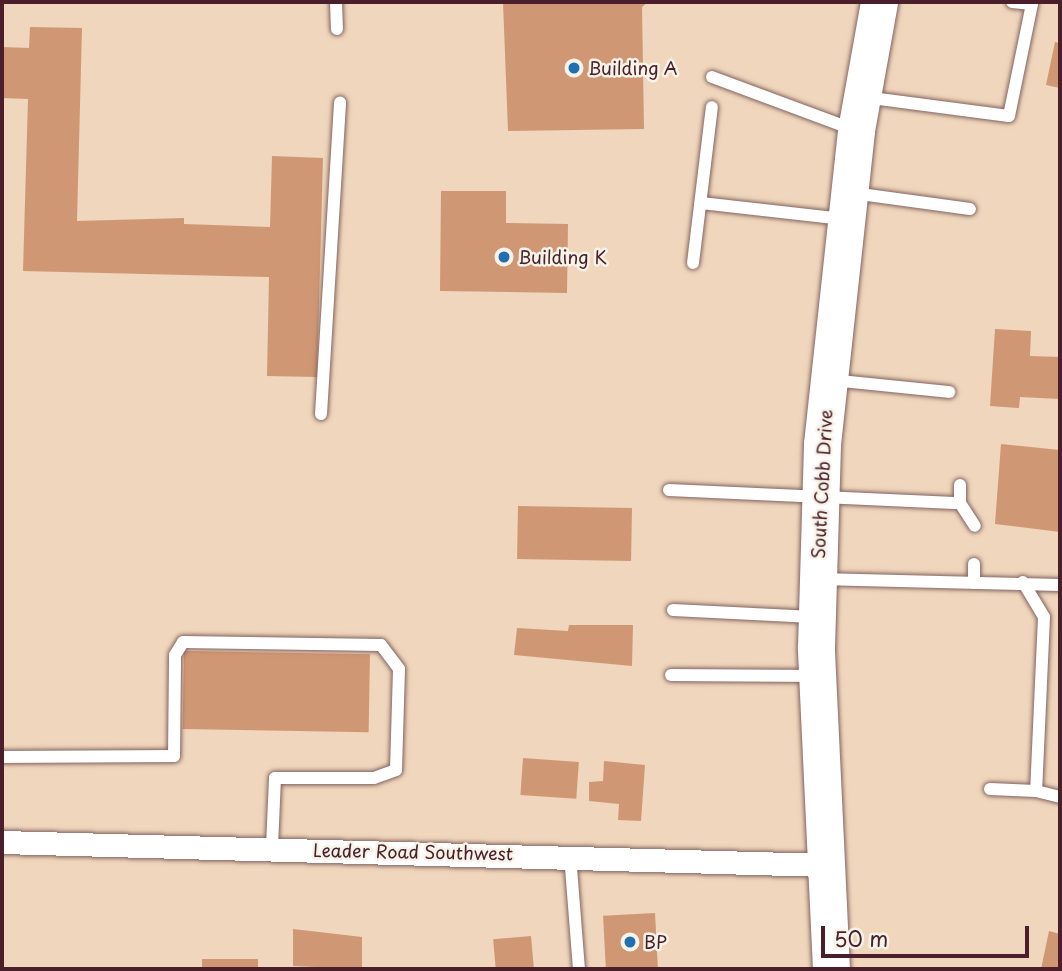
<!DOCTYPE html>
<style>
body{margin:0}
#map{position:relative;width:1062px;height:971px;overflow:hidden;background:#ece1bf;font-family:"Playpen Sans",sans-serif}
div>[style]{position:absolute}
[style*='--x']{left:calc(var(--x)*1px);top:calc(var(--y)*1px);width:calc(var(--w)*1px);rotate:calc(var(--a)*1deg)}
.built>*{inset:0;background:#efd6bc;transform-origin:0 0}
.building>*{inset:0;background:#d09774;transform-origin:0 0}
.roads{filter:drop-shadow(0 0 2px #83635f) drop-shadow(0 0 2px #83635f)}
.service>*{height:12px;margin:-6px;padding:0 6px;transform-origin:6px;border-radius:6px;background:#fff}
.minor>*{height:23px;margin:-11.5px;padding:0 11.5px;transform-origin:11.5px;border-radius:11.5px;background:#fff}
.primary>*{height:37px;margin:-18.5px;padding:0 18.5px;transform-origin:18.5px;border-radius:18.5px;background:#fff}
.dots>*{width:19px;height:19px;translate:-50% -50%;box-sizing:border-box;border:4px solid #f7f3e8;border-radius:50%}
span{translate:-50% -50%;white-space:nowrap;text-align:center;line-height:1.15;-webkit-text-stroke:5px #f7f3e8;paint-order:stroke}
.poi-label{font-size:18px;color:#4a1f2b}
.left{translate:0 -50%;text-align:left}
.street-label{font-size:18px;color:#4a1f2b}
.frame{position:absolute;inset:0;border:4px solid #4a1f2b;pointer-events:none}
.scale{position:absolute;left:821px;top:926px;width:208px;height:32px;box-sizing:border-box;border:4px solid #4a1f2b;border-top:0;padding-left:9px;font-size:21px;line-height:24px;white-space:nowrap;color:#4a1f2b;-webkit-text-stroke:5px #f7f3e8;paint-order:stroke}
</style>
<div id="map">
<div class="built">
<i style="left:2px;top:2px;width:1058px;height:967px"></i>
</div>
<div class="building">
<i style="clip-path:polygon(503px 2px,648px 2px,642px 7px,644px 129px,508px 131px)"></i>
<i style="clip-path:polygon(30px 27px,82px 28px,77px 221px,184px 218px,184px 224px,270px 227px,272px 156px,323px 158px,317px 377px,267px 376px,269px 277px,23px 271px,28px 99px,2px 98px,2px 47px,29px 48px)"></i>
<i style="clip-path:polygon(1055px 42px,1060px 43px,1060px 88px,1046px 85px)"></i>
<i style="clip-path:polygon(441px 191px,506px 191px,506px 223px,568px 224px,567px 293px,440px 291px)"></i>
<i style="clip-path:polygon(995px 329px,1031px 331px,1030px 356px,1060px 357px,1060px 399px,1020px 397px,1019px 408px,990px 406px)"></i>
<i style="clip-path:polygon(1001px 444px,1060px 450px,1060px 532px,995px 524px)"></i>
<i style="left:518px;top:506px;width:114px;height:53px;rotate:1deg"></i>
<i style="clip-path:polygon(569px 625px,633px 625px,632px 666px,514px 655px,517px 628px,568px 631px)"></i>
<i style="left:184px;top:651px;width:186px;height:78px;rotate:1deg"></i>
<i style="left:523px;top:758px;width:56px;height:37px;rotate:4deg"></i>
<i style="clip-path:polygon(604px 761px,645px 765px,641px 821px,618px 820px,619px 804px,589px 801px,589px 782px,603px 781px)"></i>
<i style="left:655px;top:913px;width:56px;height:52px;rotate:87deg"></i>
<i style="clip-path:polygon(293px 929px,362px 937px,362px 969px,293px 966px)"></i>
<i style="clip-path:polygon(1049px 931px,1060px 934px,1060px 969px,1041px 969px)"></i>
<i style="left:531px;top:936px;width:33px;height:38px;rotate:85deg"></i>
<i style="left:258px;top:959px;width:10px;height:56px;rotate:90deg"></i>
</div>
<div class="roads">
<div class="service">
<i style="--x:336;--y:2;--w:27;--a:88"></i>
<i style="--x:712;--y:77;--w:149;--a:20.4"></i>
<i style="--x:864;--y:97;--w:146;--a:7.5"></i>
<i style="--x:1009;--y:116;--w:114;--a:-78.4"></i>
<i style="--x:1032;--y:4;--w:20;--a:-174"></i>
<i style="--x:853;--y:193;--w:118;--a:7.8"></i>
<i style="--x:701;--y:203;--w:143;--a:6.4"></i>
<i style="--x:693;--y:263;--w:157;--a:-83.1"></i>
<i style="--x:831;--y:380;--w:119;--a:5.8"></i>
<i style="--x:321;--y:414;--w:312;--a:-86.5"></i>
<i style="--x:669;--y:490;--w:291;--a:2.6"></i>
<i style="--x:960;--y:503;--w:27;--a:57"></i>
<i style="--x:960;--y:503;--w:18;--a:-90"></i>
<i style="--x:974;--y:564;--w:19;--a:90"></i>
<i style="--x:819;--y:579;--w:241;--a:1.4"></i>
<i style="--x:1023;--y:582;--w:41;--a:59"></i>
<i style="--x:1044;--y:617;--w:174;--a:92.6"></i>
<i style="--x:1036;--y:791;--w:25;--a:14"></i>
<i style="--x:673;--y:610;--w:140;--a:2.9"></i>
<i style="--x:671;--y:675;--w:143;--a:0.4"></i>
<i style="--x:2;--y:757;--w:172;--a:-0.3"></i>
<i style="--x:174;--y:756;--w:101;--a:-89.4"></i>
<i style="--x:175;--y:655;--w:15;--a:-58"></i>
<i style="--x:183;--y:642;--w:198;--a:0.9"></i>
<i style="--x:381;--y:645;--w:30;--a:53"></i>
<i style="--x:399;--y:669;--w:101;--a:91.7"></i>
<i style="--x:396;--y:770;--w:23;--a:160"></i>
<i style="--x:374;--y:778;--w:99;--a:180"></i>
<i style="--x:275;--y:778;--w:70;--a:92.5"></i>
<i style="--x:990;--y:789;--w:46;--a:2.5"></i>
<i style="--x:570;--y:855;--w:114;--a:85.5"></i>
</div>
<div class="minor">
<i style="--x:2;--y:842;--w:822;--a:1.6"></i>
</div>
<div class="primary">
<i style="--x:831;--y:969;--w:322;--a:-92.7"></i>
<i style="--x:816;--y:647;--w:203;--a:-88.3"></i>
<i style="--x:822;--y:444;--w:316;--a:-83.8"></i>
<i style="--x:856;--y:130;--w:130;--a:-79.8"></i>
</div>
</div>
<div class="dots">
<i style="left:574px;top:68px;background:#1f6fb2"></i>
<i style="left:504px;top:257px;background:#1f6fb2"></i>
<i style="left:630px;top:942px;background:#1f6fb2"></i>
</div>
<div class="poi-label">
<span class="left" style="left:588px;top:68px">Building A</span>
<span class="left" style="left:518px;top:257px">Building K</span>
<span class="left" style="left:644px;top:942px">BP</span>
</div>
<div class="street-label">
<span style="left:822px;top:484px;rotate:-87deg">South Cobb Drive</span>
<span style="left:413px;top:852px;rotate:1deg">Leader Road Southwest</span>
</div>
<div class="frame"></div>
<div class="scale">50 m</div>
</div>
